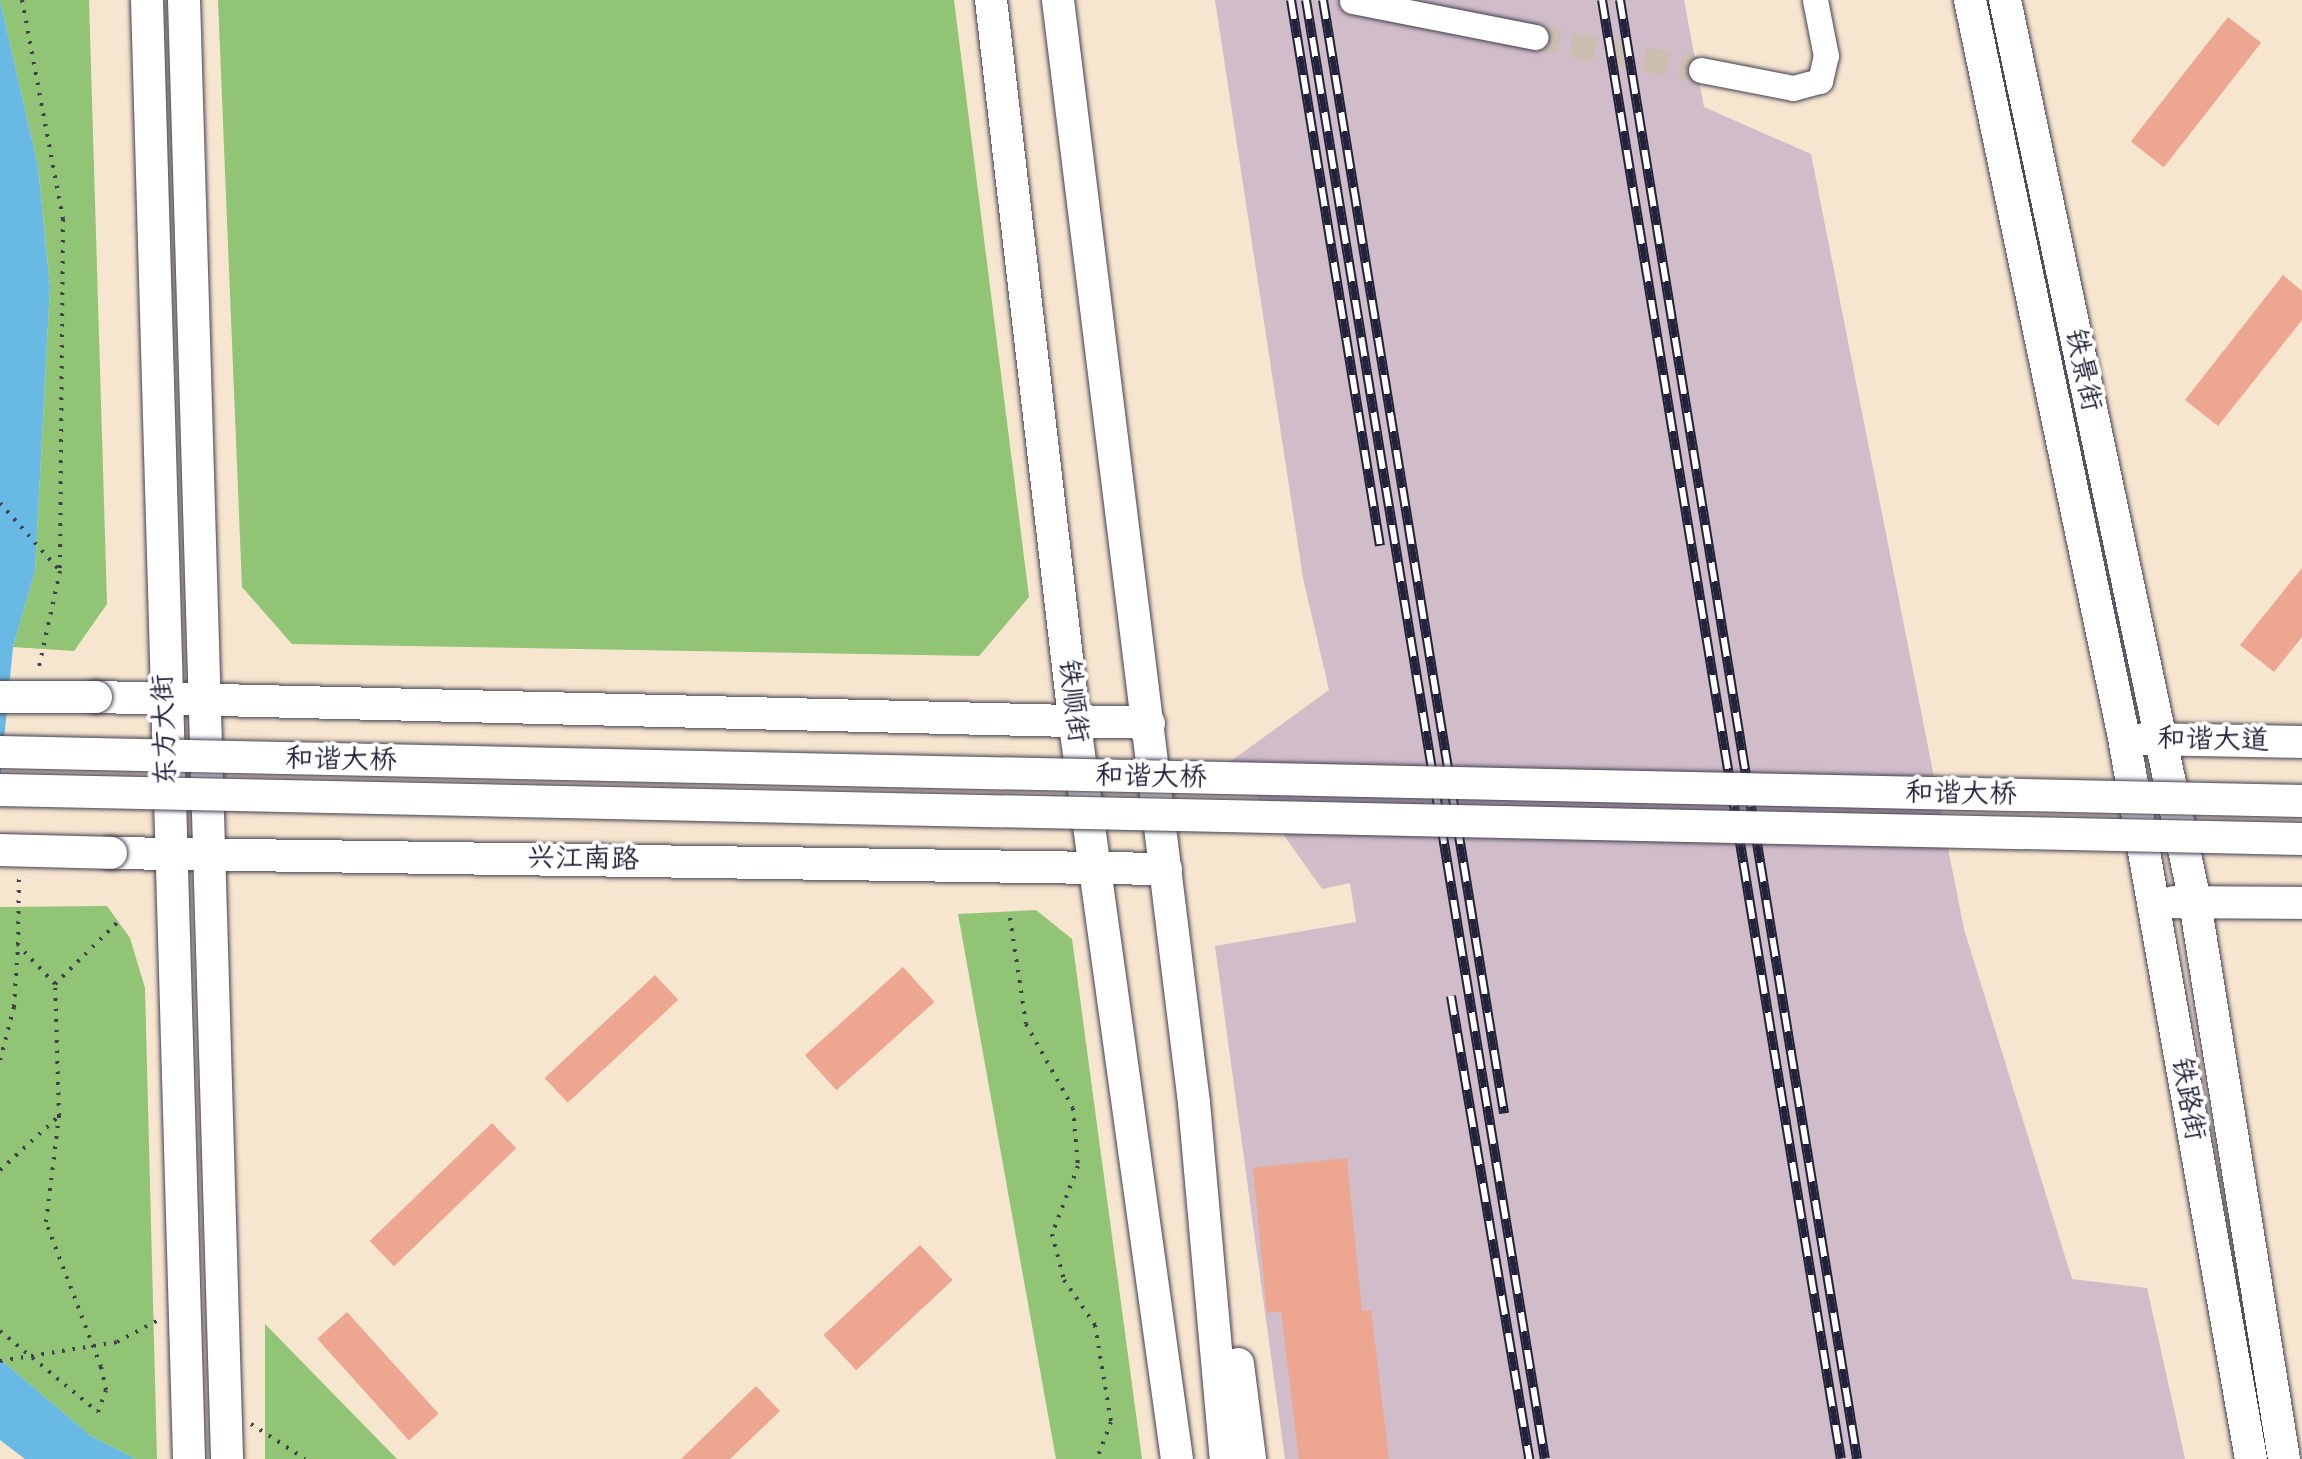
<!DOCTYPE html>
<meta charset="utf-8">
<style>
body{margin:0}
#map{position:relative;width:2302px;height:1459px;overflow:hidden;background:#f6e5cf;font-family:"Balsamiq Sans","LXGW WenKai TC",sans-serif}
div>[style]{position:absolute}
[style*='--x']{left:calc(var(--x)*1px);top:calc(var(--y)*1px);width:calc(var(--w)*1px);rotate:calc(var(--a)*1deg)}
.industrial>*{inset:0;background:#d1bdc9}
.green>*{inset:0;background:#91c475}
.water>*{inset:0;background:#68b9e3}
.building>*{inset:0;background:#eda690;transform-origin:0 0}
.minor-tunnel>*{height:25px;margin-top:-12.5px;transform-origin:0;background:repeating-linear-gradient(90deg,#ccbeb1 0 25px,transparent 0 37px)}
.path>*{height:4px;margin-top:-2px;transform-origin:0;background:repeating-linear-gradient(90deg,#423f51 0 2.5px,transparent 0 10.5px)}
.roads{filter:drop-shadow(0 0 2px #423f51) drop-shadow(0 0 2px #423f51)}
.minor>*{height:25px;margin:-12.5px;padding:0 12.5px;transform-origin:12.5px;border-radius:12.5px;background:#fff}
.major>*{height:32px;margin:-16px;padding:0 16px;transform-origin:16px;border-radius:16px;background:#fff}
.rail>*{height:10px;margin-top:-5px;transform-origin:0;background:repeating-linear-gradient(90deg,#fff 0 19px,#22223b 0 38px);box-sizing:border-box;border-block:2px solid #22223b}
.bridges{filter:drop-shadow(0 0 2px #423f51) drop-shadow(0 0 2px #423f51)}
.major-bridge>*{height:32px;margin:-16px;padding:0 16px;transform-origin:16px;border-radius:16px;background:#fff}
span{translate:-50% -50%;white-space:nowrap;text-align:center;line-height:1.15;-webkit-text-stroke:8px #fff;paint-order:stroke}
.street-label{font-size:28px;color:#22223b}
</style>
<div id="map">
<div class="industrial">
<i style="clip-path:polygon(1215px 0,1684px 0,1704px 107px,1811px 154px,1964px 929px,2072px 1279px,2147px 1288px,2185px 1459px,1285px 1459px,1215px 946px,1356px 922px,1350px 883px,1322px 889px,1231px 761px,1329px 690px,1303px 578px)"></i>
</div>
<div class="green">
<i style="clip-path:polygon(0 0,89px 0,107px 604px,74px 651px,13px 647px,35px 571px,50px 287px,38px 166px)"></i>
<i style="clip-path:polygon(218px 0,954px 0,1029px 597px,979px 656px,292px 644px,242px 587px)"></i>
<i style="clip-path:polygon(107px 906px,130px 938px,145px 988px,157px 1459px,136px 1459px,91px 1436px,0 1359px,0 907px)"></i>
<i style="clip-path:polygon(1036px 910px,1072px 939px,1142px 1459px,1056px 1459px,958px 914px)"></i>
<i style="clip-path:polygon(265px 1324px,397px 1459px,265px 1459px)"></i>
</div>
<div class="water">
<i style="clip-path:polygon(0 0,38px 166px,50px 287px,35px 571px,13px 647px,0 781px)"></i>
<i style="clip-path:polygon(0 1359px,91px 1436px,136px 1459px,25px 1459px,0 1440px)"></i>
</div>
<div class="building">
<i style="left:2228px;top:17px;width:42px;height:158px;rotate:38deg"></i>
<i style="clip-path:polygon(2283px 275px,2302px 291px,2302px 320px,2218px 426px,2185px 400px)"></i>
<i style="clip-path:polygon(2302px 568px,2302px 637px,2274px 672px,2240px 645px)"></i>
<i style="left:903px;top:967px;width:47px;height:132px;rotate:48deg"></i>
<i style="left:655px;top:975px;width:34px;height:151px;rotate:47deg"></i>
<i style="left:492px;top:1123px;width:35px;height:170px;rotate:46deg"></i>
<i style="clip-path:polygon(1347px 1158px,1362px 1311px,1371px 1310px,1389px 1459px,1299px 1459px,1281px 1311px,1267px 1313px,1253px 1168px)"></i>
<i style="left:920px;top:1245px;width:48px;height:132px;rotate:47deg"></i>
<i style="left:347px;top:1312px;width:137px;height:40px;rotate:48deg"></i>
<i style="clip-path:polygon(756px 1386px,780px 1411px,730px 1459px,681px 1459px)"></i>
</div>
<div class="minor-tunnel">
<i style="--x:1535;--y:37;--w:169;--a:11.2"></i>
</div>
<div class="path">
<i style="--x:22;--y:0;--w:223;--a:79.4"></i>
<i style="--x:63;--y:219;--w:352;--a:90.5"></i>
<i style="--x:0;--y:503;--w:91;--a:48.6"></i>
<i style="--x:60;--y:571;--w:102;--a:102.4"></i>
<i style="--x:1010;--y:918;--w:107;--a:81.4"></i>
<i style="--x:1026;--y:1024;--w:96;--a:60.8"></i>
<i style="--x:1073;--y:1108;--w:58;--a:85.1"></i>
<i style="--x:1078;--y:1166;--w:73;--a:110.9"></i>
<i style="--x:1052;--y:1234;--w:48;--a:75.4"></i>
<i style="--x:1064;--y:1280;--w:55;--a:55.4"></i>
<i style="--x:1095;--y:1325;--w:98;--a:80.6"></i>
<i style="--x:1111;--y:1422;--w:40;--a:111"></i>
<i style="--x:55;--y:984;--w:93;--a:-44.6"></i>
<i style="--x:0;--y:1060;--w:55;--a:-75.2"></i>
<i style="--x:14;--y:1007;--w:62;--a:-86.3"></i>
<i style="--x:0;--y:1170;--w:80;--a:-42.5"></i>
<i style="--x:0;--y:1331;--w:127;--a:39.6"></i>
<i style="--x:98;--y:1412;--w:23;--a:-70"></i>
<i style="--x:106;--y:1390;--w:24;--a:-102"></i>
<i style="--x:101;--y:1367;--w:155;--a:-110.8"></i>
<i style="--x:46;--y:1222;--w:107;--a:-83"></i>
<i style="--x:59;--y:1116;--w:132;--a:-91.7"></i>
<i style="--x:55;--y:984;--w:54;--a:-133.5"></i>
<i style="--x:18;--y:945;--w:71;--a:-89.2"></i>
<i style="--x:0;--y:1361;--w:119;--a:-9.2"></i>
<i style="--x:117;--y:1342;--w:49;--a:-28.1"></i>
<i style="--x:251;--y:1424;--w:64;--a:32.9"></i>
</div>
<div class="roads">
<div class="minor">
<i style="--x:1352;--y:1;--w:187;--a:11.1"></i>
<i style="--x:1701;--y:70;--w:94;--a:11.1"></i>
<i style="--x:1793;--y:88;--w:28;--a:-15"></i>
<i style="--x:1820;--y:81;--w:26;--a:-77"></i>
<i style="--x:1826;--y:56;--w:57;--a:-101.1"></i>
</div>
<div class="major">
<i style="--x:147;--y:0;--w:1460;--a:88.35"></i>
<i style="--x:184;--y:0;--w:1460;--a:88.31"></i>
<i style="--x:991;--y:0;--w:723;--a:83.41"></i>
<i style="--x:1074;--y:718;--w:748;--a:82.09"></i>
<i style="--x:1058;--y:0;--w:1111;--a:82.97"></i>
<i style="--x:1194;--y:1103;--w:357;--a:84.9"></i>
<i style="--x:1970;--y:0;--w:754;--a:78.21"></i>
<i style="--x:2124;--y:738;--w:732;--a:80.01"></i>
<i style="--x:2005;--y:0;--w:922;--a:78.1"></i>
<i style="--x:2195;--y:902;--w:564;--a:80.92"></i>
<i style="--x:96;--y:697;--w:1053;--a:1.41"></i>
<i style="--x:2144;--y:739;--w:158;--a:1.1"></i>
<i style="--x:111;--y:853;--w:1055;--a:0.87"></i>
<i style="--x:2174;--y:902;--w:128;--a:0.4"></i>
<i style="--x:1238;--y:1364;--w:96;--a:82.8"></i>
</div>
</div>
<div class="rail">
<i style="--x:1291;--y:0;--w:553;--a:80.74"></i>
<i style="--x:1306;--y:0;--w:1478;--a:80.7"></i>
<i style="--x:1323;--y:0;--w:1128;--a:80.76"></i>
<i style="--x:1602;--y:0;--w:1478;--a:80.7"></i>
<i style="--x:1620;--y:0;--w:1478;--a:80.77"></i>
<i style="--x:1451;--y:996;--w:470;--a:80.4"></i>
</div>
<div class="bridges">
<div class="major-bridge">
<i style="--x:0;--y:697;--w:96;--a:0"></i>
<i style="--x:0;--y:752;--w:2303;--a:1.22"></i>
<i style="--x:0;--y:790;--w:2303;--a:1.22"></i>
<i style="--x:0;--y:850;--w:111;--a:1.5"></i>
</div>
</div>
<div class="street-label">
<span style="left:2083px;top:370px;rotate:78deg">铁景街</span>
<span style="left:1073px;top:701px;rotate:83deg">铁顺街</span>
<span style="left:165px;top:730px;rotate:-92deg">东方大街</span>
<span style="left:2213px;top:740px;rotate:1deg">和谐大道</span>
<span style="left:341px;top:760px;rotate:1deg">和谐大桥</span>
<span style="left:1151px;top:777px;rotate:1deg">和谐大桥</span>
<span style="left:1961px;top:794px;rotate:1deg">和谐大桥</span>
<span style="left:583px;top:859px;rotate:1deg">兴江南路</span>
<span style="left:2188px;top:1099px;rotate:80deg">铁路街</span>
</div>
</div>
